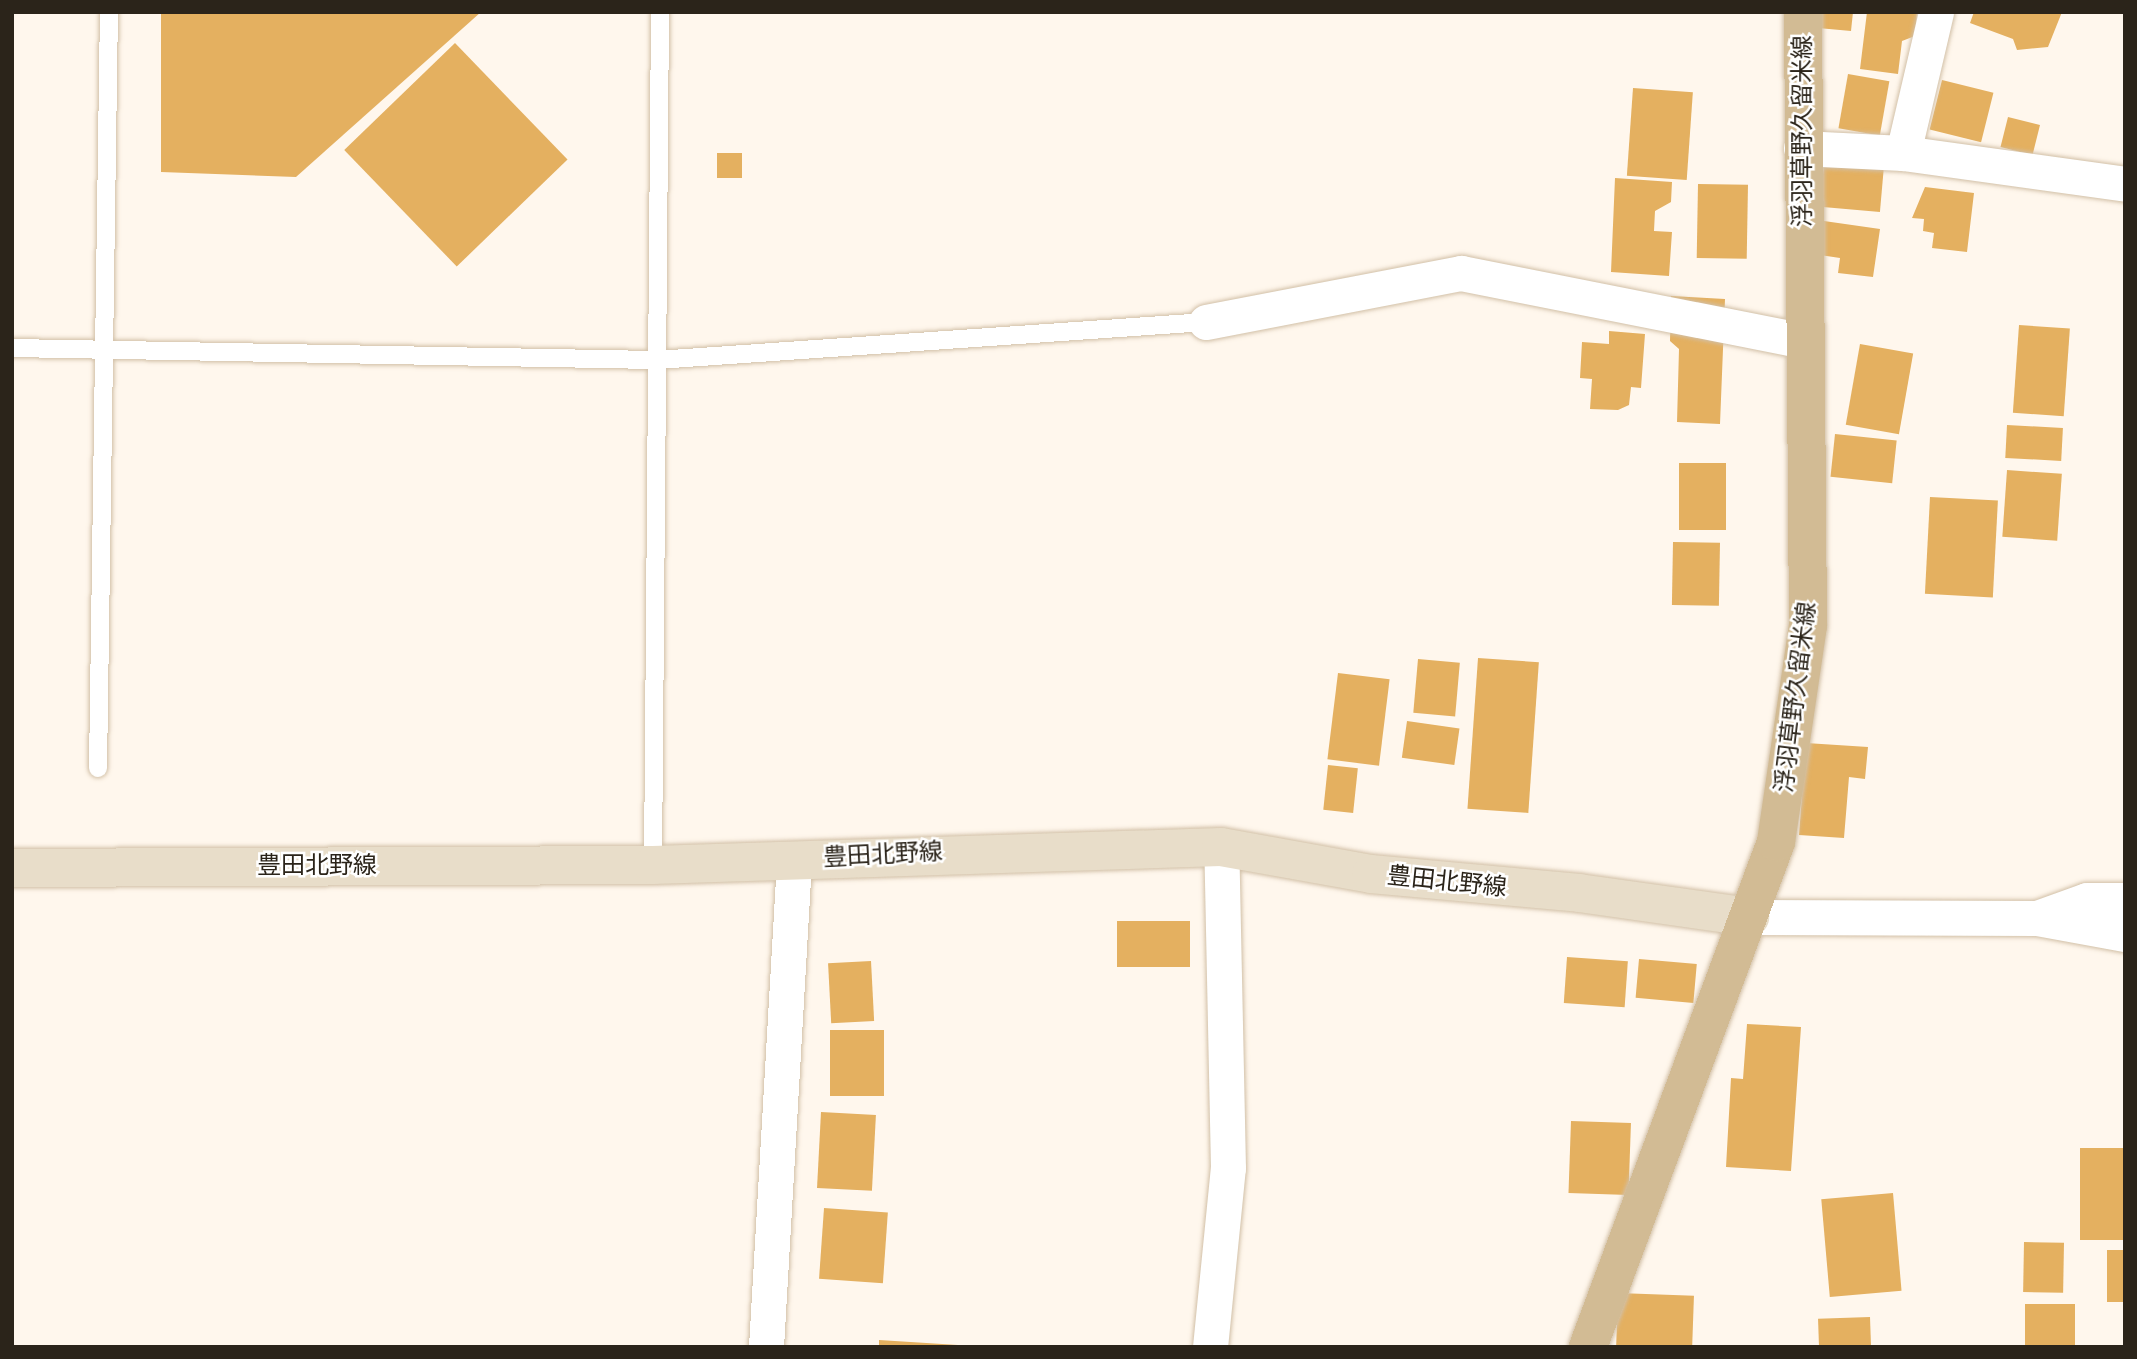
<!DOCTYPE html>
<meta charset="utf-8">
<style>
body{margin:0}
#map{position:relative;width:2137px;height:1359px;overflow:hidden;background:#fff7ed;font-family:"Fira Sans Condensed","Noto Sans JP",sans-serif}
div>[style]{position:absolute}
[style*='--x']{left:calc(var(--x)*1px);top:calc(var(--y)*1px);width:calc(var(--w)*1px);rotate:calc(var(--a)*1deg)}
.building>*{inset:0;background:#e4b060;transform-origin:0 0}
.roads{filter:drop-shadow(0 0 2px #d2c0a7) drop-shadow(0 0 2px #d2c0a7)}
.lane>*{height:18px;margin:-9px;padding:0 9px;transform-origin:9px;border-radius:9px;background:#fff}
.street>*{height:35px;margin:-17.5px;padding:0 17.5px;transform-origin:17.5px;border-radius:17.5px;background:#fff}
.secondary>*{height:38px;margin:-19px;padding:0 19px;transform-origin:19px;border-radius:19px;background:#e8ddc9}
.primary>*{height:38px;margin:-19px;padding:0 19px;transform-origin:19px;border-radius:19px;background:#d2bb94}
span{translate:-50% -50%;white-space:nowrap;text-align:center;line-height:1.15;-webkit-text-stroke:5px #fff;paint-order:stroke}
.street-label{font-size:24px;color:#2b241a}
.frame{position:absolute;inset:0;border:14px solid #2b241a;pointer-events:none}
</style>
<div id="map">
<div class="building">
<i style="clip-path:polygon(161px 12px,481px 12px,296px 177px,161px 172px)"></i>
<i style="clip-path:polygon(1819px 12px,1853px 12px,1851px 31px,1818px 28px)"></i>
<i style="clip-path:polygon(1867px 12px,1917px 12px,1915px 36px,1902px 41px,1898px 74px,1860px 69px)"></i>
<i style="clip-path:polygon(1974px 12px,2062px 12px,2048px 47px,2017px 50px,2013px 39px,1970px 23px)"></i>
<i style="left:455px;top:43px;width:162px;height:154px;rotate:46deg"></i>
<i style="left:1848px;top:74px;width:42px;height:55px;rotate:10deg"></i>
<i style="left:1942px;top:80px;width:53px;height:51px;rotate:14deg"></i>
<i style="left:1633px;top:88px;width:60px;height:88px;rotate:4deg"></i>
<i style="left:2008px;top:117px;width:33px;height:31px;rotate:14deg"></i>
<i style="left:717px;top:153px;width:25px;height:25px"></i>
<i style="left:1824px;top:163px;width:60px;height:44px;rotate:5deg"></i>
<i style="clip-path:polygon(1615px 178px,1672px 182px,1671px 202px,1655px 211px,1654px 231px,1672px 232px,1669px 276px,1611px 272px)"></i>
<i style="left:1698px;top:184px;width:50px;height:74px;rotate:1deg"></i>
<i style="clip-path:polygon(1925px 187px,1974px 193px,1967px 252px,1932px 248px,1934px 233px,1923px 231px,1924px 219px,1912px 218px)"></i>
<i style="clip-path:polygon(1824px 221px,1880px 229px,1873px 277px,1838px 273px,1840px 258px,1820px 255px)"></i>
<i style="clip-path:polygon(1671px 296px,1725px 299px,1720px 424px,1677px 422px,1679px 349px,1670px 341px)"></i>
<i style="left:2019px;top:325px;width:51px;height:88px;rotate:4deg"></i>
<i style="clip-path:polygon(1609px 331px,1645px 334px,1641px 388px,1631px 387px,1629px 405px,1618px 410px,1590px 409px,1592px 379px,1580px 378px,1582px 342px,1609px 344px)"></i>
<i style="left:1860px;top:344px;width:54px;height:82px;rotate:10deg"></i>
<i style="left:2007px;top:425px;width:56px;height:33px;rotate:3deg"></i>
<i style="left:1835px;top:434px;width:62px;height:43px;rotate:6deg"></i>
<i style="left:1679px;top:463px;width:47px;height:67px"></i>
<i style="left:2007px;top:470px;width:55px;height:67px;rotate:4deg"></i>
<i style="left:1930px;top:497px;width:68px;height:97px;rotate:3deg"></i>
<i style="left:1673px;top:542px;width:47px;height:63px;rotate:1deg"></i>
<i style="left:1478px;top:658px;width:61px;height:151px;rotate:4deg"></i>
<i style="left:1418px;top:659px;width:42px;height:54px;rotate:5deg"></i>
<i style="left:1338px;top:673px;width:52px;height:87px;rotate:7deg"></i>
<i style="left:1407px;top:721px;width:53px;height:37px;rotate:8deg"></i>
<i style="clip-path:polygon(1806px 743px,1868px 747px,1865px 779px,1849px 777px,1844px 838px,1799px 835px)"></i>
<i style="left:1328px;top:765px;width:30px;height:45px;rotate:6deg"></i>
<i style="left:1190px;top:921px;width:46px;height:73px;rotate:90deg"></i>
<i style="left:1567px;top:957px;width:61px;height:46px;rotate:4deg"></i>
<i style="left:1639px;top:959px;width:58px;height:39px;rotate:5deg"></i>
<i style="left:871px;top:961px;width:60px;height:43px;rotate:87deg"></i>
<i style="clip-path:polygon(1747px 1024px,1801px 1027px,1791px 1171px,1726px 1167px,1731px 1078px,1743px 1079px)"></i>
<i style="left:830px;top:1030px;width:54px;height:66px"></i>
<i style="left:821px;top:1112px;width:55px;height:76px;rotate:3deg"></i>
<i style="left:1571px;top:1121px;width:60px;height:72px;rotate:2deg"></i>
<i style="left:2125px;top:1148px;width:92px;height:45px;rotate:90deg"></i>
<i style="left:1893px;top:1193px;width:98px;height:72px;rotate:85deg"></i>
<i style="left:824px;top:1208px;width:64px;height:71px;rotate:4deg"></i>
<i style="left:2024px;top:1242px;width:40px;height:50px;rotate:1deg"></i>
<i style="left:2107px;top:1250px;width:18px;height:52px"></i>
<i style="left:1618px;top:1293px;width:76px;height:54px;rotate:2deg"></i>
<i style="left:2075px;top:1304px;width:43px;height:50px;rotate:90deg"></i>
<i style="left:1870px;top:1317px;width:30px;height:52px;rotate:88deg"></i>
<i style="clip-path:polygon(879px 1340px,958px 1345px,958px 1347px,879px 1347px)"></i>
</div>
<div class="roads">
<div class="lane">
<i style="--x:12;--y:348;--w:645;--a:1.07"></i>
<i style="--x:657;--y:360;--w:550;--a:-3.96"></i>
<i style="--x:98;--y:768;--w:756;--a:-89.17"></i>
<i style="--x:653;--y:865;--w:853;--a:-89.53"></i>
</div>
<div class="street">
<i style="--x:1801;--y:148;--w:102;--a:2.8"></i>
<i style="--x:1903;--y:153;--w:224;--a:7.9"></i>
<i style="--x:1903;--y:153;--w:145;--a:-76.8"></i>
<i style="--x:1206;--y:322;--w:260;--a:-10.9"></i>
<i style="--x:1461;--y:273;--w:349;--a:11.2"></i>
<i style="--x:1750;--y:917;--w:287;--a:0.2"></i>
<i style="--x:2037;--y:918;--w:89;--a:10.3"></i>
<i style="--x:2037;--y:918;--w:53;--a:-19.8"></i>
<i style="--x:2087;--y:900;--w:38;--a:0"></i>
<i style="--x:766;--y:1347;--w:489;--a:-86.7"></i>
<i style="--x:1210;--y:1347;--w:180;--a:-84.3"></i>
<i style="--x:1228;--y:1168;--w:321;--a:-91.2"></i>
</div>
<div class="secondary">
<i style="--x:12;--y:868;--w:641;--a:-0.27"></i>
<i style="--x:653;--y:865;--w:568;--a:-1.82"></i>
<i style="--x:1221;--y:847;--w:152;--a:10.2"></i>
<i style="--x:1371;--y:874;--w:209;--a:5.2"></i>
<i style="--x:1579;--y:893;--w:173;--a:8"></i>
</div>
<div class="primary">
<i style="--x:1588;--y:1347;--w:539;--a:-69.58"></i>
<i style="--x:1776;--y:842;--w:218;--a:-81.6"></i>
<i style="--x:1808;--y:626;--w:614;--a:-90.47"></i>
</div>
</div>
<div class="street-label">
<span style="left:1803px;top:131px;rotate:-90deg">浮羽草野久留米線</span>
<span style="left:1796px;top:697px;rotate:-83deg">浮羽草野久留米線</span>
<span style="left:883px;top:855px;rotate:-3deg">豊田北野線</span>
<span style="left:317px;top:866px">豊田北野線</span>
<span style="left:1447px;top:882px;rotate:6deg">豊田北野線</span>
</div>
<div class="frame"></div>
</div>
